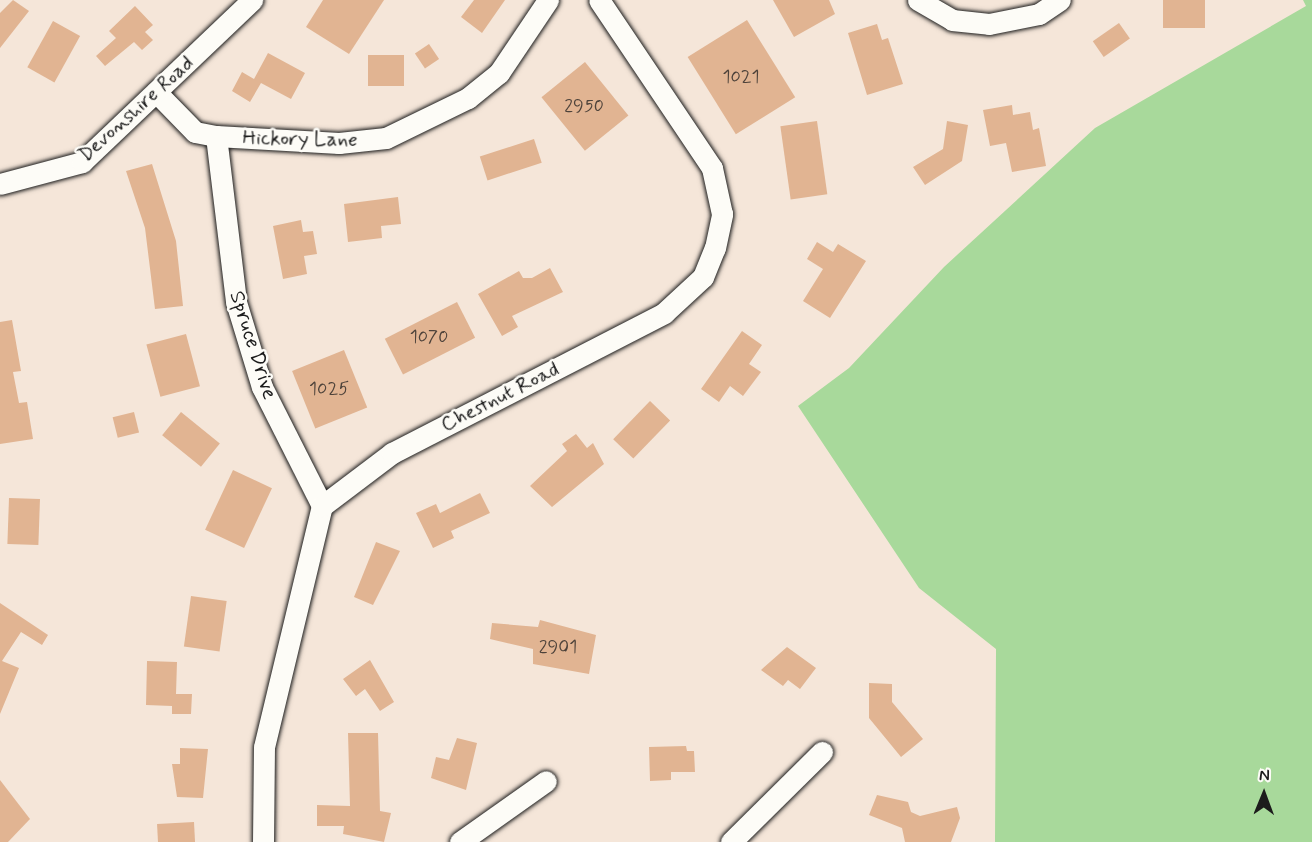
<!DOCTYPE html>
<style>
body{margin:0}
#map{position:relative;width:1312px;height:842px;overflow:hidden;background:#f5e6d9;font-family:Mynerve,sans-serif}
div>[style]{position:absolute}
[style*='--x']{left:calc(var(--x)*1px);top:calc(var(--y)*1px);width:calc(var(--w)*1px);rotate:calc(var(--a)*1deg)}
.green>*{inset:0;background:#a8d99b}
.building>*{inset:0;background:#e1b492;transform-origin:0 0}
.roads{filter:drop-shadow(0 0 2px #1c1c1c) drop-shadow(0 0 2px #1c1c1c)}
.minor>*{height:21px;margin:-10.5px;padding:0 10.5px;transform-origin:10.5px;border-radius:10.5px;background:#fdfcf7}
span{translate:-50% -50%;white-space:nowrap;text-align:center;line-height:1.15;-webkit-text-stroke:5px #fdfcf7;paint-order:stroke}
.number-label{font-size:18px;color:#4d423a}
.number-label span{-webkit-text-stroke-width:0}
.street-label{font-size:21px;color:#1c1c1c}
.north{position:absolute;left:1234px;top:764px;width:60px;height:60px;-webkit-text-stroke:4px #fdfcf7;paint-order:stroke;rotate:1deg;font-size:16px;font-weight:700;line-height:24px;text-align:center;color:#1c1c1c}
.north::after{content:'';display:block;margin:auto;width:21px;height:27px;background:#1c1c1c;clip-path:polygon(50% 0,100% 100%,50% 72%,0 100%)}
</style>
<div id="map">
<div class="green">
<i style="clip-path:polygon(1303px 0,1312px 0,1312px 842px,995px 842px,996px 649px,919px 588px,798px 406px,849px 368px,944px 267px,1095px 128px,1306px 6px)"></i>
</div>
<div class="building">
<i style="clip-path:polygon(13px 0,29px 11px,0 48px,0 13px)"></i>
<i style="clip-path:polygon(323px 0,384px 0,349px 54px,306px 27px)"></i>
<i style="clip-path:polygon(474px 0,505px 0,482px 33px,461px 17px)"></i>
<i style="clip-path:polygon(773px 0,829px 0,835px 14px,794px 37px)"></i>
<i style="left:1163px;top:0;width:42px;height:28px"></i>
<i style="clip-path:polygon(135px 6px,153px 25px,145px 32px,153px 40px,142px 50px,134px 42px,105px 66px,96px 56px,116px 38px,109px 31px)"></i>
<i style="left:747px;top:20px;width:91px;height:70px;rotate:58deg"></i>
<i style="left:53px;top:21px;width:31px;height:53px;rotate:29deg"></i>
<i style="left:1119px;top:23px;width:19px;height:32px;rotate:55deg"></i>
<i style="clip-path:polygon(877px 24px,882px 40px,888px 38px,903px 84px,867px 95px,848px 33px)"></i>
<i style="left:429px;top:44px;width:18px;height:17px;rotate:56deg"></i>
<i style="clip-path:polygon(268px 53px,305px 73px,291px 99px,261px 83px,250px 102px,232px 91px,242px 72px,254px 79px)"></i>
<i style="left:368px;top:55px;width:36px;height:31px"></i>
<i style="left:585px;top:62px;width:69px;height:56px;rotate:51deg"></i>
<i style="clip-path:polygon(1012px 105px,1013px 115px,1030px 112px,1033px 130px,1039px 128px,1046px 166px,1012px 172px,1006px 143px,990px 146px,983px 110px)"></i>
<i style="left:817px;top:121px;width:74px;height:37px;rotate:82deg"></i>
<i style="clip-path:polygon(947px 121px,968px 125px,962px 161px,925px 185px,913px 167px,943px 149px)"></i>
<i style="left:534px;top:139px;width:25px;height:57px;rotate:72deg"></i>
<i style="clip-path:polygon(152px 164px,176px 241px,183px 306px,155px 309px,145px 228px,126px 171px)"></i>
<i style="clip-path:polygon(398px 197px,401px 224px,381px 226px,382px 238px,348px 242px,344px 204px)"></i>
<i style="clip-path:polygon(301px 220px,303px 232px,313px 231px,317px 254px,304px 256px,307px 274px,283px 279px,273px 226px)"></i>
<i style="clip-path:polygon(817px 242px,833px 252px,838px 244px,866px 261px,830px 318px,803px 301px,823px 269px,807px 259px)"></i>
<i style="clip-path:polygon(550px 268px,563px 292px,512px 316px,518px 327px,502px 336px,478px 294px,519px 271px,523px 278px,532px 278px)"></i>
<i style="left:457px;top:302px;width:40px;height:81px;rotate:63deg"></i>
<i style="clip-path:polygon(12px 320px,21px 371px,13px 372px,19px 403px,27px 402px,33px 439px,0 444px,0 322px)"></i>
<i style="clip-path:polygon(742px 331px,762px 345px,749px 364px,761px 372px,743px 396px,730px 386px,719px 402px,701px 389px)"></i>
<i style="left:186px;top:334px;width:54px;height:41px;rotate:75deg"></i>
<i style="left:344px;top:350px;width:62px;height:56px;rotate:68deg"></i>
<i style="left:650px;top:401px;width:28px;height:53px;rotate:44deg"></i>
<i style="left:134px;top:412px;width:21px;height:22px;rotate:76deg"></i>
<i style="left:181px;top:412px;width:50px;height:30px;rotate:39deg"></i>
<i style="clip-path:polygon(576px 434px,587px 448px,593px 443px,604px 464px,552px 507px,530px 486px,567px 451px,562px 444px)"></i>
<i style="left:233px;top:470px;width:43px;height:66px;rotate:25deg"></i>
<i style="clip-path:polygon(480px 493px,490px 513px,451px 531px,454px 538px,433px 548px,416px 513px,436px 504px,440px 513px)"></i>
<i style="left:9px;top:498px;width:31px;height:46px;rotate:2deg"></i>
<i style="clip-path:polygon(376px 542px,400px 551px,373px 605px,354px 597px)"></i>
<i style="left:191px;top:596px;width:36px;height:51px;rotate:8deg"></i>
<i style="clip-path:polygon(0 603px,48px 635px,42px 645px,21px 632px,2px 661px,19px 668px,0 714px)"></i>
<i style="clip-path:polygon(540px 620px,596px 635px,589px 674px,533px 664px,533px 649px,490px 639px,492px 623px,538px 627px)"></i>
<i style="clip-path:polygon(787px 647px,816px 668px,800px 689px,788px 680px,783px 686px,761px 670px)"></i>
<i style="clip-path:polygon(370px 660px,394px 702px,380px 711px,365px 689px,356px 696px,343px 679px)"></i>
<i style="clip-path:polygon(147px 661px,177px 662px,176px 694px,192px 694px,191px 714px,172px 714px,172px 706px,146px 705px)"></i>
<i style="clip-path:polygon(869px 683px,892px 684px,892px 702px,923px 739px,901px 757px,869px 718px)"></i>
<i style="clip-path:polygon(348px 733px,378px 733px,380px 811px,391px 813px,384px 842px,343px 834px,344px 826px,317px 826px,317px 805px,350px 806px)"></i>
<i style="clip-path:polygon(457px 738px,477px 743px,466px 790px,431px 778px,436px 757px,449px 760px)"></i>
<i style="clip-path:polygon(686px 746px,687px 751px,694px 751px,695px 772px,671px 772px,671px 780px,650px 781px,649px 747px)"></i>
<i style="clip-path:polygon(180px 748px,208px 749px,203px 798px,177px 797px,172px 764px,180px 764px)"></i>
<i style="clip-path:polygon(0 780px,30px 819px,8px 842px,0 842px)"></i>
<i style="clip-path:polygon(877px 795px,908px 802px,911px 812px,920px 816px,957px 807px,960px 818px,951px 842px,905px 842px,902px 828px,869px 815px)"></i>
<i style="left:194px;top:822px;width:20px;height:37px;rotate:87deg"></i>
</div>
<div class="roads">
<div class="minor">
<i style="--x:918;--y:0;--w:39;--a:30"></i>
<i style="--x:952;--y:20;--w:37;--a:6"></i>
<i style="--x:989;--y:24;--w:51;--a:-11.3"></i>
<i style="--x:1039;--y:14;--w:25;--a:-34"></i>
<i style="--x:156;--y:92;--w:56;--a:45.7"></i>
<i style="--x:195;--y:132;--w:21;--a:11"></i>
<i style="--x:216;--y:136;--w:123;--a:3.3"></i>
<i style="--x:339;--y:143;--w:47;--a:-6.1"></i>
<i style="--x:386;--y:138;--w:91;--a:-26"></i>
<i style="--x:468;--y:98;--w:40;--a:-39"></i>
<i style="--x:499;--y:73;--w:88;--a:-56.1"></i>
<i style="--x:216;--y:136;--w:167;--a:83.1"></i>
<i style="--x:236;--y:302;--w:89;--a:73"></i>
<i style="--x:262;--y:387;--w:133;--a:63.2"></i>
<i style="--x:0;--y:184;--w:85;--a:-15"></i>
<i style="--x:82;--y:162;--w:235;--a:-43.6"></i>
<i style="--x:263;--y:842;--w:95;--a:-89.4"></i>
<i style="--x:264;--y:747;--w:248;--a:-76.5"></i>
<i style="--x:322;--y:506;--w:88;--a:-37.1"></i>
<i style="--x:392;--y:453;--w:306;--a:-27.2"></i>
<i style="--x:664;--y:313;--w:53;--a:-42.7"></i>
<i style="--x:703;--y:277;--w:31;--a:-68"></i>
<i style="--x:715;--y:248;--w:35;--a:-78"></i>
<i style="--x:722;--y:214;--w:47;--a:-102.3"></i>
<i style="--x:712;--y:168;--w:202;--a:-123.9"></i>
<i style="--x:460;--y:842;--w:105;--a:-35.3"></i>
<i style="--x:731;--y:842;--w:128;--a:-44.7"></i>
</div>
</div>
<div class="number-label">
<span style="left:741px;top:77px">1021</span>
<span style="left:584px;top:106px">2950</span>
<span style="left:429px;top:337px">1070</span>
<span style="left:329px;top:389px">1025</span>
<span style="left:558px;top:647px">2901</span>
</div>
<div class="street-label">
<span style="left:136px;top:109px;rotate:-42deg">Devonshire Road</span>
<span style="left:300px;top:139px;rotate:1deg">Hickory Lane</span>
<span style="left:253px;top:345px;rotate:72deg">Spruce Drive</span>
<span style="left:500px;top:397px;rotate:-27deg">Chestnut Road</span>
</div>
<div class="north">N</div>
</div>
